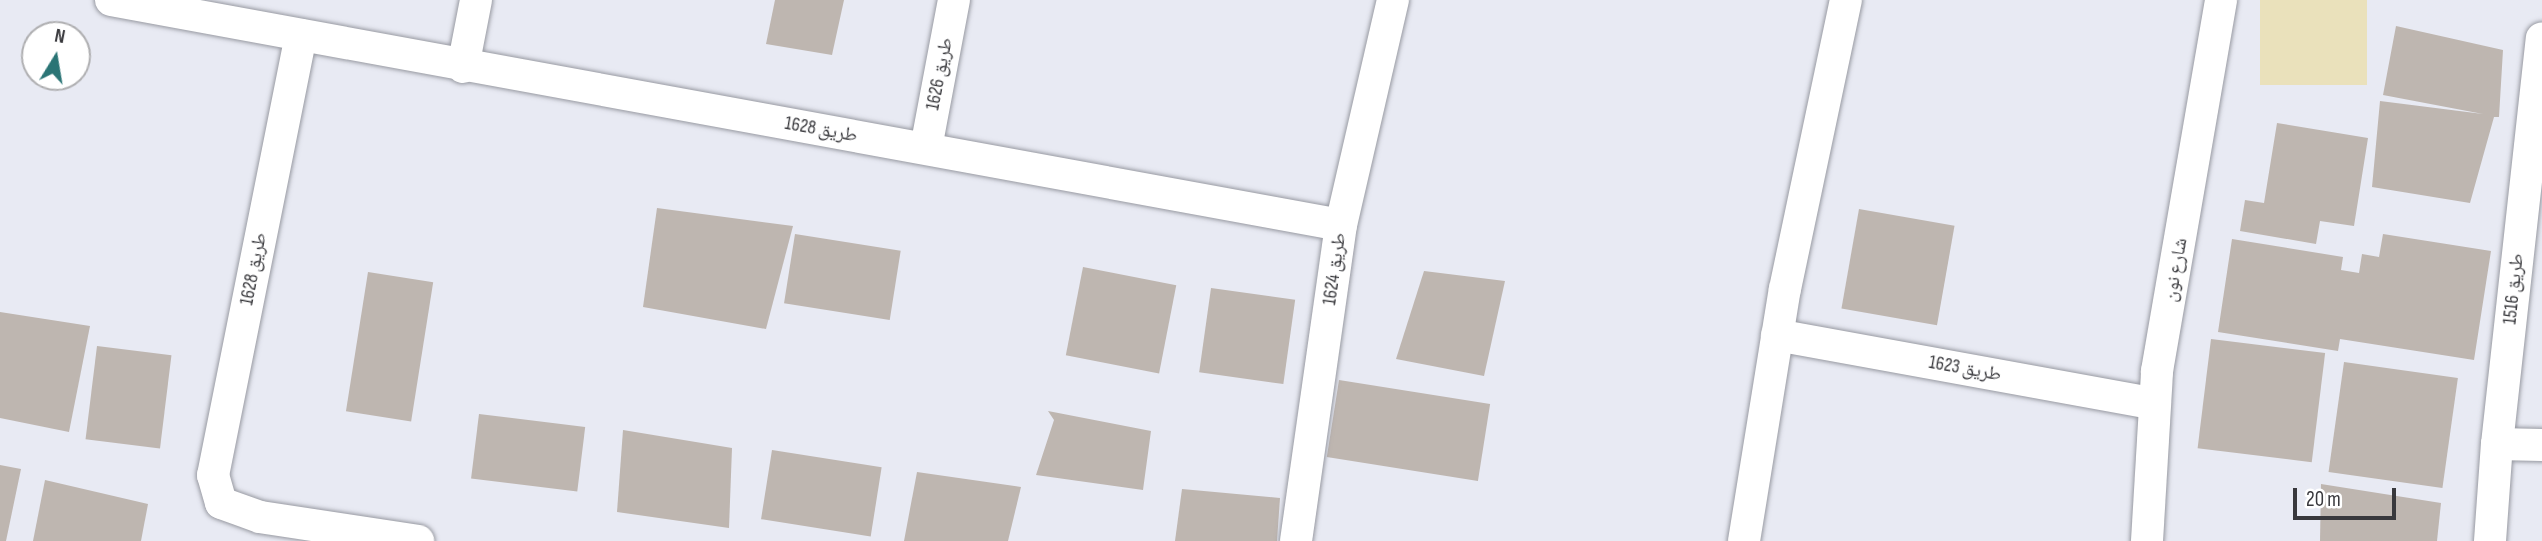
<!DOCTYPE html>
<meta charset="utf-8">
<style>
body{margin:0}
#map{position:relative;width:2542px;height:541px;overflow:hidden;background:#e8eaf3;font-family:"Sofia Sans Condensed","Noto Naskh Arabic",sans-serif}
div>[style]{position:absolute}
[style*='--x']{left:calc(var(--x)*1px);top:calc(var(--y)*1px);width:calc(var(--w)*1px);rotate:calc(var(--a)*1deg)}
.sand>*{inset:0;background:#eae1bb;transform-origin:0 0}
.building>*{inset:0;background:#beb6b0;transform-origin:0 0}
.roads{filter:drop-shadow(0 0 2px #989aa2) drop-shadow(0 0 2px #989aa2)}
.street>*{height:32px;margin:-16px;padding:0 16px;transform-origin:16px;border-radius:16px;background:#fff}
span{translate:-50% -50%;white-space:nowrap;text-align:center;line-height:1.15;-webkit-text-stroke:5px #fff;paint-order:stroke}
.street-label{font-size:19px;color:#38383c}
.north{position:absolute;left:21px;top:21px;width:70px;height:70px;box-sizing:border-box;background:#fff;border:2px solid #afafb1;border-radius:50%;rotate:11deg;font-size:19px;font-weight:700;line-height:28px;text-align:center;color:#38383c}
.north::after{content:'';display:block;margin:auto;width:24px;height:32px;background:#2a7475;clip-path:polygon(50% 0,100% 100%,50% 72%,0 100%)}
.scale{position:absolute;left:2293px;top:488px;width:103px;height:32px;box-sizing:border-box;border:4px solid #38383c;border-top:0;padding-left:9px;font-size:21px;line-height:24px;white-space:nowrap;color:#38383c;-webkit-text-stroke:5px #fff;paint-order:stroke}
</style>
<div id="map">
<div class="sand">
<i style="left:2260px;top:0;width:107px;height:85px"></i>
</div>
<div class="building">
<i style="clip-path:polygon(775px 0,844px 0,832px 55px,766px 44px)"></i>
<i style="clip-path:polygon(2396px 26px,2503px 50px,2499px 117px,2494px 117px,2470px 203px,2372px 187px,2380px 101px,2483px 114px,2383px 95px)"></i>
<i style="clip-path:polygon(2277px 123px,2368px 138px,2354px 226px,2320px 221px,2316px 244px,2240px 231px,2245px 200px,2264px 203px)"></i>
<i style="clip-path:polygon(657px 208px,793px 226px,766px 329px,643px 307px)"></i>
<i style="left:1859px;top:209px;width:97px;height:101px;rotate:10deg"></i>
<i style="left:795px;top:234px;width:107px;height:70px;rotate:9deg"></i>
<i style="clip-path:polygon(2383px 234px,2491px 251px,2474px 360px,2340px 339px,2338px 351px,2218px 332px,2232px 239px,2343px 257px,2341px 270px,2359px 273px,2362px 254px,2379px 257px)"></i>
<i style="left:1083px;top:267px;width:95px;height:90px;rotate:11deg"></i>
<i style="clip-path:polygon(1424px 271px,1505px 281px,1484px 376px,1396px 359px)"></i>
<i style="left:368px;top:272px;width:66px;height:141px;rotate:9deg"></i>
<i style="left:1211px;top:288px;width:85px;height:85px;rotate:8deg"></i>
<i style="clip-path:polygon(0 312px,90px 326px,69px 432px,0 418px)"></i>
<i style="left:2211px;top:339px;width:115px;height:110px;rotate:7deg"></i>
<i style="left:97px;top:346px;width:75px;height:94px;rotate:7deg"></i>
<i style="left:2344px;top:362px;width:115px;height:111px;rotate:8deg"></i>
<i style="left:1339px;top:380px;width:153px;height:78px;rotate:9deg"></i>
<i style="clip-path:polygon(1048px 411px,1151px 431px,1143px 490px,1036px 475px,1054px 420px)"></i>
<i style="left:479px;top:414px;width:107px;height:65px;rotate:7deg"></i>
<i style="clip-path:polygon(623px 430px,732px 448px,729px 528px,617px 512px)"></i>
<i style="left:772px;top:450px;width:111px;height:70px;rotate:9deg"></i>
<i style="clip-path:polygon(0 465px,21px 469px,6px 541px,0 541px)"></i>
<i style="clip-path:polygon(917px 472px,1021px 487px,1008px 541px,904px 541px)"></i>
<i style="clip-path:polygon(45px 480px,148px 504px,141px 541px,33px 541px)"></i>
<i style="clip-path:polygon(2321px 484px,2441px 503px,2437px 541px,2320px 541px)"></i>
<i style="clip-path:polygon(1182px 489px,1280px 498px,1277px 541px,1175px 541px)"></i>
</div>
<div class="roads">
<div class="street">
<i style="--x:111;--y:0;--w:1250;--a:10.37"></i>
<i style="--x:301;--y:35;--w:449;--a:101.3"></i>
<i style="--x:213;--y:475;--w:29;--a:74"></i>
<i style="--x:221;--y:503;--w:41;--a:19.7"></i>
<i style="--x:260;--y:517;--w:160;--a:8.6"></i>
<i style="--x:463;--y:67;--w:68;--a:-79"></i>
<i style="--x:926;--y:148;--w:151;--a:-79.3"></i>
<i style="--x:1777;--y:335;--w:382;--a:10.3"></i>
<i style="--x:2497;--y:444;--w:45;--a:1.3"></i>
<i style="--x:1296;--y:541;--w:319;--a:-81.9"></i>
<i style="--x:1341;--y:225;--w:231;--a:-77"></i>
<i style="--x:1744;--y:541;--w:255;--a:-80.8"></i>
<i style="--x:1785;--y:289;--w:295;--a:-78.1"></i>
<i style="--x:2147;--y:541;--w:170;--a:-86.6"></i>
<i style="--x:2157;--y:371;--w:376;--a:-80.2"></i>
<i style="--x:2490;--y:541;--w:97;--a:-85.9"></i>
<i style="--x:2497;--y:444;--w:408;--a:-83.7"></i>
</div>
</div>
<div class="street-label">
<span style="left:940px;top:74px;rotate:-79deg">طريق 1626</span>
<span style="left:821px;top:130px;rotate:10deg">طريق 1628</span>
<span style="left:254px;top:269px;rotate:-79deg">طريق 1628</span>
<span style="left:1335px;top:269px;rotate:-82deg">طريق 1624</span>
<span style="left:2176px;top:270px;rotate:-80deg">شارع نون</span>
<span style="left:2514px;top:289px;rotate:-84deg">طريق 1516</span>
<span style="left:1965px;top:369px;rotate:10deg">طريق 1623</span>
</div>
<div class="north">N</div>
<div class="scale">20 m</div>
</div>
